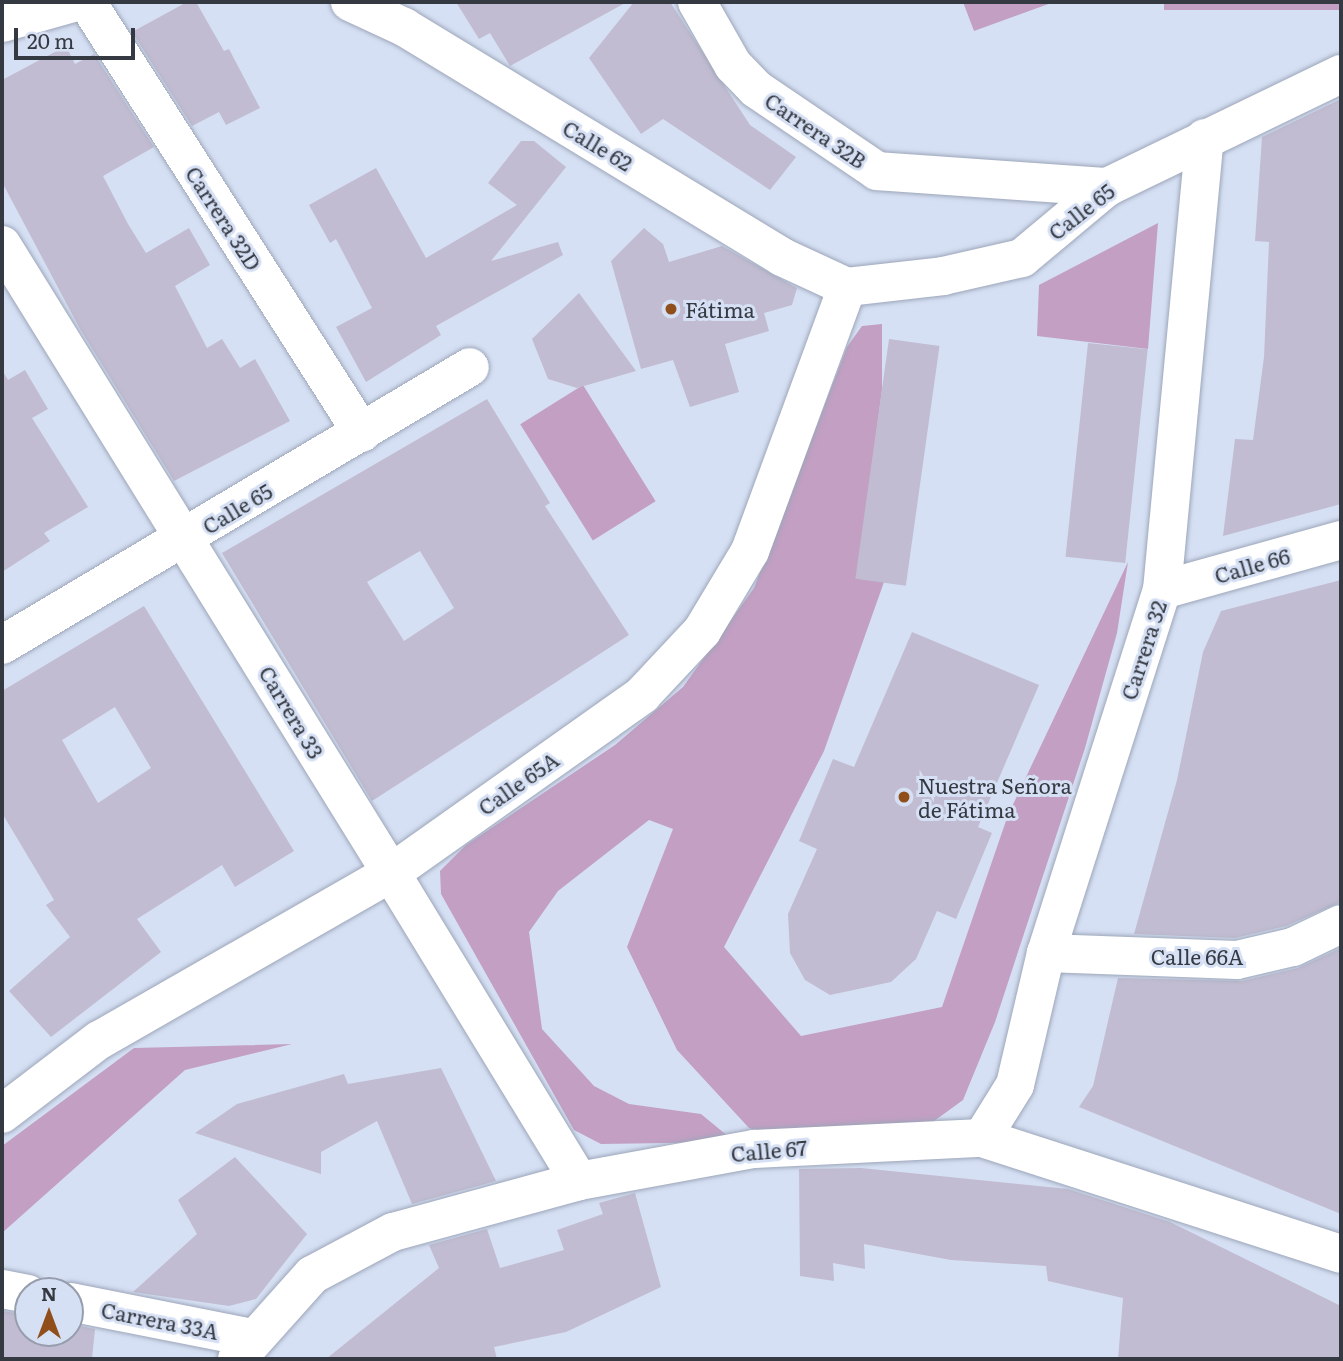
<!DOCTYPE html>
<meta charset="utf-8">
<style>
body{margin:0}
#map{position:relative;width:1343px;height:1361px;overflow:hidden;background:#d6e0f4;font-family:Literata,serif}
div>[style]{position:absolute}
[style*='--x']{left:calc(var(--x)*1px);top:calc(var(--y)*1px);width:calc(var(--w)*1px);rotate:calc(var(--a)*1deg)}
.green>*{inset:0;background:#c29fc3;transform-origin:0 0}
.building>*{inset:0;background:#c1bcd1;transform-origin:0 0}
.roads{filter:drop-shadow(0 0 2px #9da6b9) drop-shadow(0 0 2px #9da6b9)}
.minor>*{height:38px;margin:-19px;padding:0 19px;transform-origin:19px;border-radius:19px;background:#fff}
.tertiary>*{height:38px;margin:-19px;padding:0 19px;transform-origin:19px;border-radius:19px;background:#fff}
.secondary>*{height:38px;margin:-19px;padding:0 19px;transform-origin:19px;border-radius:19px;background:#fff}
.dots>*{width:19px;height:19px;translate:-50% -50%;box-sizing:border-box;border:4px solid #d6e0f4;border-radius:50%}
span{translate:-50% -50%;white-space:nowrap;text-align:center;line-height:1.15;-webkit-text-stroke:6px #d6e0f4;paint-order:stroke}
.street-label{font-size:21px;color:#353941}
.poi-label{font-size:21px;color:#353941}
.left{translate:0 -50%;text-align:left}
.frame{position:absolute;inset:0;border:4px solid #353941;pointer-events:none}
.north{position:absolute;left:14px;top:1277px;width:70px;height:70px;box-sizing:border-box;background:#d6e0f4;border:2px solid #969dac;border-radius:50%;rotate:0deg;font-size:19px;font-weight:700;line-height:28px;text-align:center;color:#353941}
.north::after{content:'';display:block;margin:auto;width:24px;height:32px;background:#904f1a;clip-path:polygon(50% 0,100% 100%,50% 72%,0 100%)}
.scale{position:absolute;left:14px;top:28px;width:121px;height:32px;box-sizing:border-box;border:4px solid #353941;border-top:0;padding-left:9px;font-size:21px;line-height:24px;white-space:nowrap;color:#353941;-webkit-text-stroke:5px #d6e0f4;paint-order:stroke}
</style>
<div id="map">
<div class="green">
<i style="clip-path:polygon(963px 2px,1054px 2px,974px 31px)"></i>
<i style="left:1164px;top:2px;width:177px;height:8px"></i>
<i style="clip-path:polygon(1158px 223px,1148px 349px,1037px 336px,1039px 285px)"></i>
<i style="clip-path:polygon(882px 324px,882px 390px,857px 578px,884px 582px,824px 751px,724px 947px,801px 1036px,942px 1007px,1008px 815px,1128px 562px,1117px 633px,1085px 748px,995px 1022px,963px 1100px,930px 1124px,779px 1138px,749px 1128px,677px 1050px,627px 947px,673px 829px,649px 820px,558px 891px,529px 932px,542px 1029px,594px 1086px,629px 1104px,701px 1114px,735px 1142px,601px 1144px,574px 1130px,441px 894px,440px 871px,466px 845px,615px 745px,683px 687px,754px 588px,847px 347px,862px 326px)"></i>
<i style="left:583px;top:385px;width:137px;height:74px;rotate:58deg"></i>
<i style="clip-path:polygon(292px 1044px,185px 1070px,2px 1233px,2px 1146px,134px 1048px)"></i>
</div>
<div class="building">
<i style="clip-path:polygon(187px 2px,196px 2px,224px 51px,229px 49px,260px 108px,226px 125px,219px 112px,192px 126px,132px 32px)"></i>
<i style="clip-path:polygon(456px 2px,627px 2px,510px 66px,490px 33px,479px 39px)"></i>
<i style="clip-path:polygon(634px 2px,670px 2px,750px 125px,796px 157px,770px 190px,663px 119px,641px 134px,589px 58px)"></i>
<i style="clip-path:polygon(66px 46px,75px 64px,94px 54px,154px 147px,103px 176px,128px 224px,146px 253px,189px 228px,210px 265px,175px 286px,207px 348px,222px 339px,240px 368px,255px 359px,290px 421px,174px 481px,80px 329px,2px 182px,2px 80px)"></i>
<i style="clip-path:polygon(1341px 99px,1341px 504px,1223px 536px,1235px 439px,1253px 440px,1264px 357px,1269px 242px,1255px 241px,1262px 137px)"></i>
<i style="clip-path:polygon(521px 141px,534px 141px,566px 167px,491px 261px,558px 242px,563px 255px,436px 326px,441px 335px,366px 382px,336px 327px,372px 308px,336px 239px,330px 243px,309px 205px,376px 168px,426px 258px,517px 205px,488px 183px)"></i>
<i style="clip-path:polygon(644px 228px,663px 244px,669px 262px,722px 246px,797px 288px,792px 305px,764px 313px,769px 331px,725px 344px,739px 392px,690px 407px,673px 360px,641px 369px,611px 261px)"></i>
<i style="clip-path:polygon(579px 293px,636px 371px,577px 388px,548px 379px,532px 339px)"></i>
<i style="left:889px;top:339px;width:51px;height:242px;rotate:8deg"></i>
<i style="left:1088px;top:343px;width:60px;height:215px;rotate:6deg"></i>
<i style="clip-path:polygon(2px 370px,8px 380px,25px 370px,48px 409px,32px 418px,88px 507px,44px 533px,50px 541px,2px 572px)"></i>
<i style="clip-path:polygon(evenodd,487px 399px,550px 503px,545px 506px,629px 635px,372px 801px,222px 553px,487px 399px,420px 551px,454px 608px,404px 641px,367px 582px,420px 551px)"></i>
<i style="clip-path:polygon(1341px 580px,1341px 902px,1286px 926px,1235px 938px,1134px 934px,1177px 780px,1203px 652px,1221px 611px)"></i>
<i style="clip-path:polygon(evenodd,144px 606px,294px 851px,235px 887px,222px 865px,137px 919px,161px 952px,51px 1037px,9px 991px,70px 937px,46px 905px,54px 900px,2px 813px,2px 691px,144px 606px,115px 707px,151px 768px,98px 803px,62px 740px,115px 707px)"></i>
<i style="clip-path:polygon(912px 632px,1039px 685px,978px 827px,992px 833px,956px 919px,937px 911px,916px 959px,891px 982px,830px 995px,805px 980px,790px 953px,788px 914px,817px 849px,799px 841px,833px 759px,854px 767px)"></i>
<i style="clip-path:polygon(1341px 948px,1341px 1214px,1079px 1107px,1093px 1086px,1118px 978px,1242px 981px,1298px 968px)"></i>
<i style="clip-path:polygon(441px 1068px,496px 1181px,412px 1204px,377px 1121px,321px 1152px,321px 1174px,195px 1133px,237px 1104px,344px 1074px,348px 1084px)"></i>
<i style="clip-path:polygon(235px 1157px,307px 1234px,256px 1299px,229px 1306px,133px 1292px,197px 1234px,178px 1200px)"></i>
<i style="clip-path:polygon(861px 1168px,1068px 1189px,1170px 1222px,1341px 1306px,1341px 1359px,1118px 1359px,1123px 1298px,1048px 1281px,1046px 1266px,951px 1260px,864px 1244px,865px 1269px,833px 1263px,834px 1281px,800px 1276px,799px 1169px)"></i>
<i style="clip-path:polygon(635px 1193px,661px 1287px,566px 1332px,494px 1347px,497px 1359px,326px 1359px,439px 1268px,429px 1245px,487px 1229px,500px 1268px,564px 1250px,557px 1230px,603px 1214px,599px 1203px)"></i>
<i style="clip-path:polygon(2px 1311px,28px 1315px,28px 1333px,70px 1333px,70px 1324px,95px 1329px,92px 1359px,2px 1359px)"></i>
</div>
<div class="roads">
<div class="minor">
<i style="--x:87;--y:2;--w:511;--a:57.46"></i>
<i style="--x:697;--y:2;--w:73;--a:60.3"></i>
<i style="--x:733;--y:65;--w:33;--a:46"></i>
<i style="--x:756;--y:89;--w:146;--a:34.1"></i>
<i style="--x:877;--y:171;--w:231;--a:4"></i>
<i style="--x:2;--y:645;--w:544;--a:-30.71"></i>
<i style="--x:391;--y:873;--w:361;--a:58.6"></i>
<i style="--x:1046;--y:953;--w:191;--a:2.1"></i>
<i style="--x:1237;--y:960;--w:57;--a:-13.1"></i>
<i style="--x:1293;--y:947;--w:53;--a:-25.6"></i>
<i style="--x:2;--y:1289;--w:26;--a:11"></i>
<i style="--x:70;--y:1302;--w:185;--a:11.2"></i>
</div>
<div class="tertiary">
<i style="--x:1162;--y:590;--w:186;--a:-15.6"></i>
<i style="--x:391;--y:873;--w:308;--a:-35.3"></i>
<i style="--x:642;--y:695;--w:88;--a:-46.8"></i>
<i style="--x:702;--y:631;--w:93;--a:-59"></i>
<i style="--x:750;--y:551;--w:281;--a:-69.8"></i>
<i style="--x:982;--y:1138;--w:62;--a:-58.1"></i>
<i style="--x:1015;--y:1085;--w:136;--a:-76.8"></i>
<i style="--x:1046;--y:953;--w:381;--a:-72.3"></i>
<i style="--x:1162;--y:590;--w:454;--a:-84.6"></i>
<i style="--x:237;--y:1359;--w:113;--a:-48.2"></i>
<i style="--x:312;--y:1275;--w:92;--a:-28"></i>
<i style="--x:393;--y:1232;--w:193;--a:-15.3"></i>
<i style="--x:579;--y:1181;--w:178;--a:-10.4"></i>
<i style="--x:754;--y:1149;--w:228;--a:-2.8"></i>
<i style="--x:982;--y:1138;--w:377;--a:17.9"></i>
</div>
<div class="secondary">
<i style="--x:350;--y:2;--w:60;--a:24.8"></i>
<i style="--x:404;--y:27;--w:442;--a:31.3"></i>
<i style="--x:782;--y:257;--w:72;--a:24.8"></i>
<i style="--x:847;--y:287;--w:97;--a:-6.5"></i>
<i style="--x:943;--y:276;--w:81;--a:-12.8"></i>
<i style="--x:1022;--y:258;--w:111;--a:-39.9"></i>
<i style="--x:1107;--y:187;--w:260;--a:-25.8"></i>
<i style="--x:2;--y:23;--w:77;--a:-15.8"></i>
<i style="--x:2;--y:245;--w:739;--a:58.22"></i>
<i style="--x:391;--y:873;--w:336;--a:150.2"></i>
<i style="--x:99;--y:1040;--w:122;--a:142.7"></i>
</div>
</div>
<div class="dots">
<i style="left:671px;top:309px;background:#904f1a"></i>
<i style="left:904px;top:797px;background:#904f1a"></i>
</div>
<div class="street-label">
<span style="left:816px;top:130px;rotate:34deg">Carrera 32B</span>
<span style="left:598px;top:145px;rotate:31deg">Calle 62</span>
<span style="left:1081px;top:211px;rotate:-38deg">Calle 65</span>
<span style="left:224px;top:218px;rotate:57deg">Carrera 32D</span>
<span style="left:237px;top:508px;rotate:-31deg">Calle 65</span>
<span style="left:1252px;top:565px;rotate:-16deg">Calle 66</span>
<span style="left:1143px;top:650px;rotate:-72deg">Carrera 32</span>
<span style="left:292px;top:712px;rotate:59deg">Carrera 33</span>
<span style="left:518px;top:783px;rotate:-35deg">Calle 65A</span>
<span style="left:1197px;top:956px">Calle 66A</span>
<span style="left:769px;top:1150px;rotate:-5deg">Calle 67</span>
<span style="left:160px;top:1320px;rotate:11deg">Carrera 33A</span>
</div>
<div class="poi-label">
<span class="left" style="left:685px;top:309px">Fátima</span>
<span class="left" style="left:918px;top:797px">Nuestra Señora<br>de Fátima</span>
</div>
<div class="frame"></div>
<div class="north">N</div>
<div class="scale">20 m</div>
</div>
